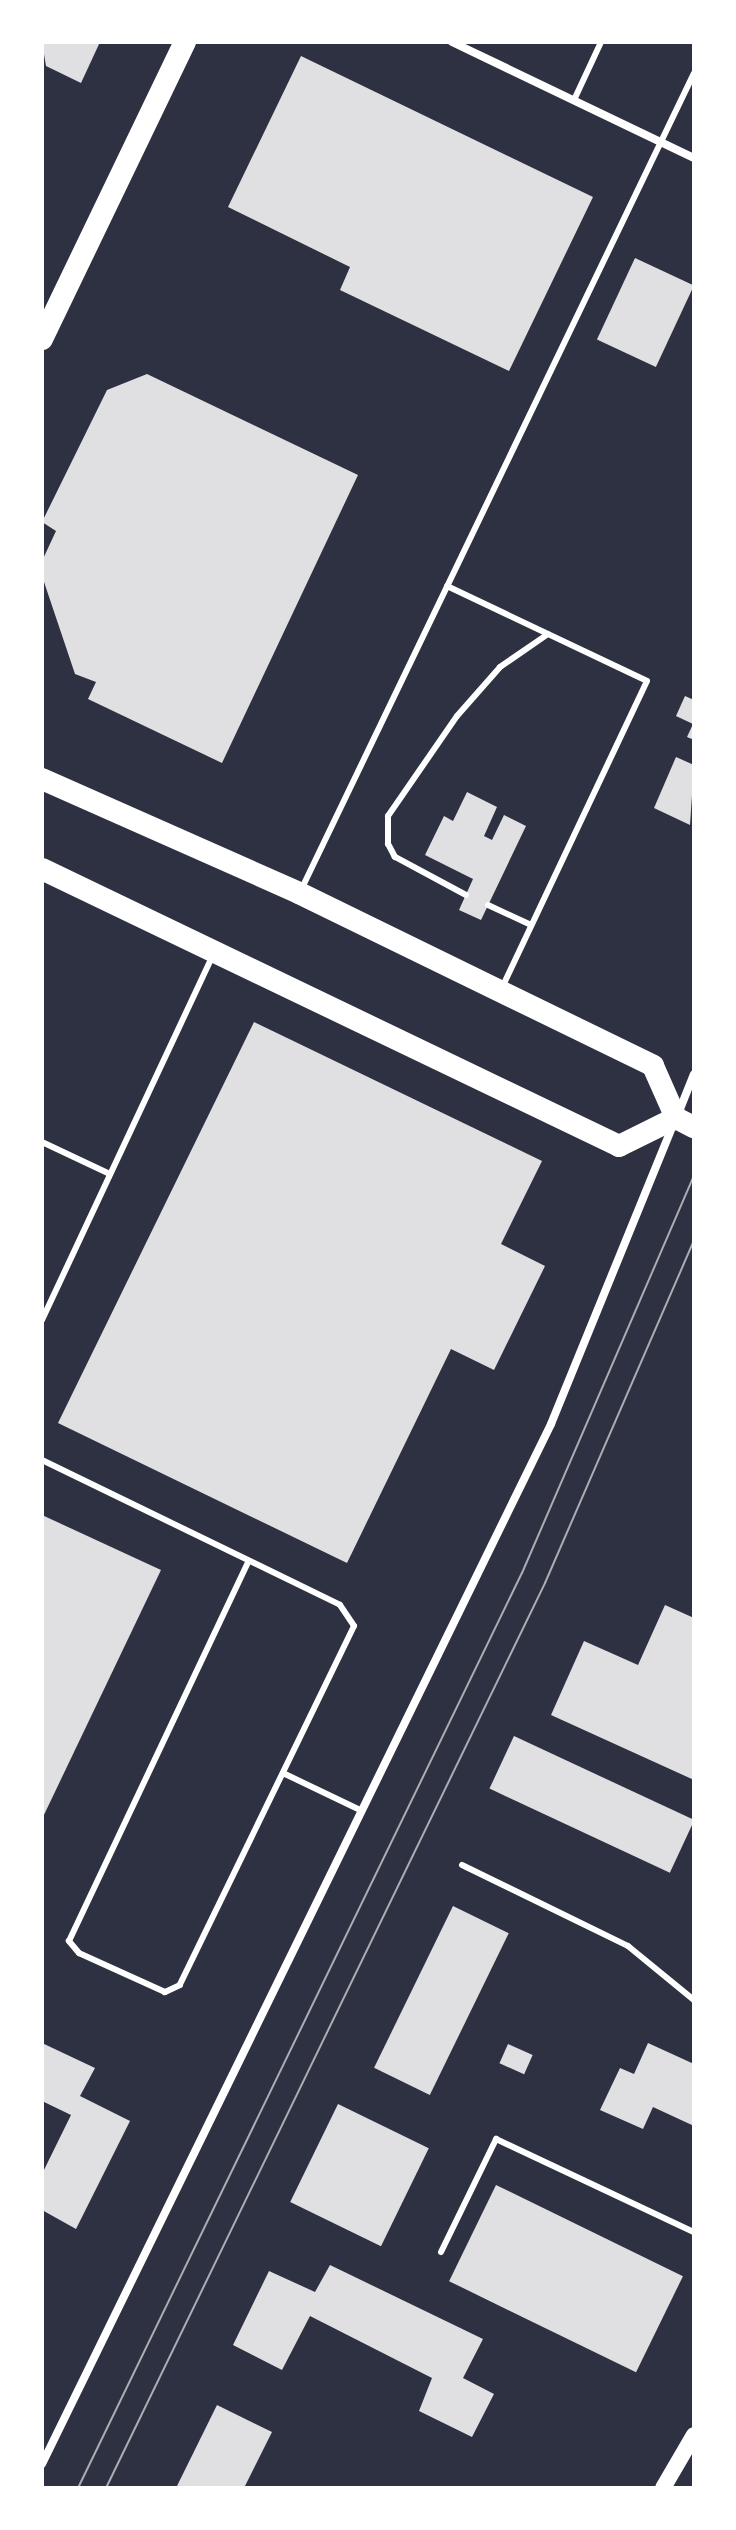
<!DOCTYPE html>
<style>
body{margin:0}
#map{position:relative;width:736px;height:2530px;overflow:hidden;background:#2d3142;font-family:"Noto Sans",sans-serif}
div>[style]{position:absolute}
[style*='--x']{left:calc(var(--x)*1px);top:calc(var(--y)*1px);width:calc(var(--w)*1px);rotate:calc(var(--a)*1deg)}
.building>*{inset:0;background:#e0e0e3;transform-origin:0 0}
.service>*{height:6px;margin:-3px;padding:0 3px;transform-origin:3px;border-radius:3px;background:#fff}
.minor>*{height:8px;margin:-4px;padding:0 4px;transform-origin:4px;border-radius:4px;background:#fff}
.secondary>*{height:16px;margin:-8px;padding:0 8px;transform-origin:8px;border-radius:8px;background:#fff}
.trunk>*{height:22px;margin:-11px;padding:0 11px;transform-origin:11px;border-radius:11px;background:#fff}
.tram>*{height:2px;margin:-1px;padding:0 1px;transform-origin:1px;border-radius:1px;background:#abadb3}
span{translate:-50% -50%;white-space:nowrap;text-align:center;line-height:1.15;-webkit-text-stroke:6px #fff;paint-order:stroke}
.frame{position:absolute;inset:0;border:44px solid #fff;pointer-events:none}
</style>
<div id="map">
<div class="building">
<i style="clip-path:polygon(42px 42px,100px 42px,81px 83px,46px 66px)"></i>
<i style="clip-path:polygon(301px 56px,593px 197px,509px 371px,340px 290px,350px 267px,228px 207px)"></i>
<i style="left:635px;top:258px;width:65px;height:90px;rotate:25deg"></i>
<i style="clip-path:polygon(147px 374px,358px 475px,222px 763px,88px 699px,96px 682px,75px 674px,42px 576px,42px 561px,56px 531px,42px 522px,107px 390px)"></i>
<i style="clip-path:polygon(685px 696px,694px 700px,694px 740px,687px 737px,693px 724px,676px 716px)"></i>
<i style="clip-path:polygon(676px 757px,694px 765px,690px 825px,654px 808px)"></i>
<i style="clip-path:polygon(467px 792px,497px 807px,484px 836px,492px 840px,504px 815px,526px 826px,481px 920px,459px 910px,473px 879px,425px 855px,444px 816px,453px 821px)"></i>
<i style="clip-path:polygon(254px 1022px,542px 1161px,501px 1244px,545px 1266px,494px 1370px,451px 1349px,347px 1563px,58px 1423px)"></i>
<i style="clip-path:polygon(42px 1515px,161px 1570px,42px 1819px)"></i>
<i style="clip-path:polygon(665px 1605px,694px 1618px,694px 1780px,551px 1715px,584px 1641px,638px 1665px)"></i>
<i style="left:514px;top:1736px;width:199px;height:58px;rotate:25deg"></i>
<i style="left:453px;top:1906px;width:62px;height:180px;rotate:26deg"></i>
<i style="clip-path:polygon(42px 2043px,95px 2068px,80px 2096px,130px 2121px,76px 2229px,42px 2210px,42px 2174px,71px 2115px,42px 2101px)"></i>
<i style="clip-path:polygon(648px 2043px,694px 2064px,694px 2126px,653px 2107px,643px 2129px,600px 2110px,620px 2068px,634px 2074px)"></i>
<i style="left:508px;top:2044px;width:27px;height:21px;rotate:24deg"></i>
<i style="left:338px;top:2104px;width:101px;height:109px;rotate:26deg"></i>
<i style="left:496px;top:2185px;width:208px;height:107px;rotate:26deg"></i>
<i style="clip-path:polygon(330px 2265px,483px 2339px,463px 2378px,494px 2394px,472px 2437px,419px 2411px,432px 2378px,310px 2316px,282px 2370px,233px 2345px,269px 2271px,315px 2292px)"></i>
<i style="clip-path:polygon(217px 2405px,272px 2432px,244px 2488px,176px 2488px)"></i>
</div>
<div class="service">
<i style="--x:574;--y:100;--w:64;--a:-65"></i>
<i style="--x:447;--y:586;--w:221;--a:25.4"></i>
<i style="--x:647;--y:681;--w:340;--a:115.3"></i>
<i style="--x:302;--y:888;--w:904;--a:-64.31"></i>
<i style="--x:466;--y:895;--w:81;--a:-151.8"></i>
<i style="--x:395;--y:857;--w:15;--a:-118"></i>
<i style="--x:388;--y:844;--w:28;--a:-90"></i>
<i style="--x:388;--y:816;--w:121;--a:-55.4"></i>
<i style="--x:457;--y:716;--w:65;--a:-48.7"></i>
<i style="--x:500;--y:667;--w:58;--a:-34.5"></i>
<i style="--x:488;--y:905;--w:47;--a:24.9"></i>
<i style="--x:42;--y:1142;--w:75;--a:25.2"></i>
<i style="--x:42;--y:1320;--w:403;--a:-64.9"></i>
<i style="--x:42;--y:1460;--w:331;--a:25.9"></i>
<i style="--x:340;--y:1605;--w:25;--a:56"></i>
<i style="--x:354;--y:1626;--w:399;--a:115.9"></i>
<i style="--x:180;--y:1985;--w:17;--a:155"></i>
<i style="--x:165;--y:1992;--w:94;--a:-155.6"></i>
<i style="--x:79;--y:1953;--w:16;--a:-130"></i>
<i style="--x:69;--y:1941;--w:420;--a:-64.7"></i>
<i style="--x:285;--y:1774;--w:81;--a:25.6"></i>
<i style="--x:462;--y:1865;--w:185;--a:26"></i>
<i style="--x:628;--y:1946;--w:85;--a:39.3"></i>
<i style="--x:441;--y:2252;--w:126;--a:-64"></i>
<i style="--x:496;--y:2139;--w:219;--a:25.2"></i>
</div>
<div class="minor">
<i style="--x:452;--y:42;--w:268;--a:25.6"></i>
<i style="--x:678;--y:1114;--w:43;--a:-68.2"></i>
<i style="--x:42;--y:2464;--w:1158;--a:-63.92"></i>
<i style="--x:551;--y:1424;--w:321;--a:-67.8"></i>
</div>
<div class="secondary">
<i style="--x:663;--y:2488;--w:61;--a:-59.7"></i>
</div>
<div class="trunk">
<i style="--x:42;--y:339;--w:330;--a:-64.3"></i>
<i style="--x:42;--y:779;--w:281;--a:23.9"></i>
<i style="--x:299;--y:893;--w:394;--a:26"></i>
<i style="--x:653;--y:1066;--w:57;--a:66.1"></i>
<i style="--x:676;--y:1118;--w:20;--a:27"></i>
<i style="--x:42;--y:869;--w:640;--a:25.64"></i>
<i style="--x:619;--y:1146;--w:64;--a:-26.2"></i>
</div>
<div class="tram">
<i style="--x:78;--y:2488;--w:1017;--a:-64.12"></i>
<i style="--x:522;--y:1573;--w:434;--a:-66.6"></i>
<i style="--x:106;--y:2488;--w:1006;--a:-64.12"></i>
<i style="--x:545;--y:1583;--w:373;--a:-66.5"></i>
</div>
<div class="frame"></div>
</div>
